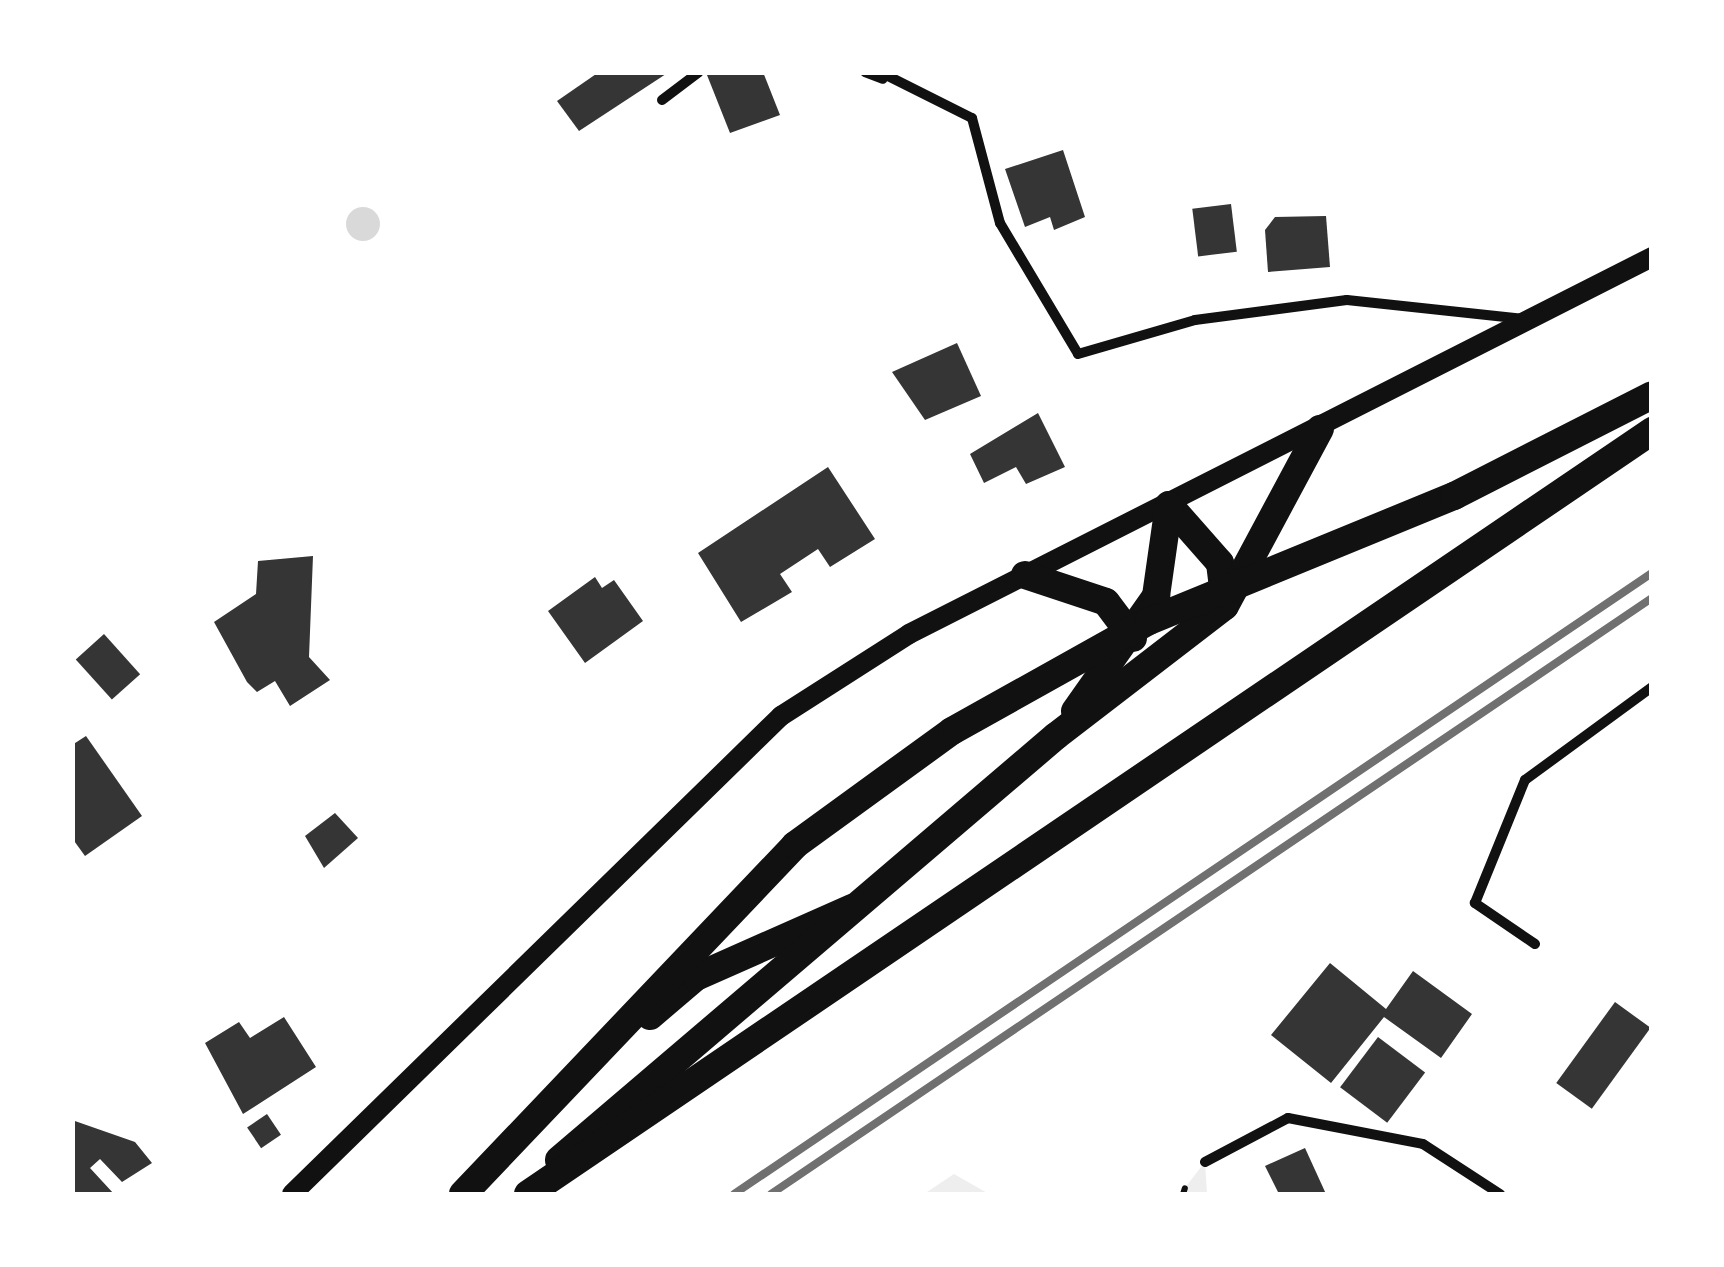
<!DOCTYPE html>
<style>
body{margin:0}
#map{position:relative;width:1724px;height:1267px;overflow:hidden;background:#fff;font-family:"Asap Condensed",sans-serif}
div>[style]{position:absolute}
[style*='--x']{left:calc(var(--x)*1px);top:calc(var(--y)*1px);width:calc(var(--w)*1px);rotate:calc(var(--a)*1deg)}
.green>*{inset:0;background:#eee}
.water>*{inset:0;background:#d9d9d9}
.round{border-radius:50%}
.building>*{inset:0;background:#353535;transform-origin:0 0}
.path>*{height:6px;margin:-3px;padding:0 3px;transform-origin:3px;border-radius:3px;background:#111}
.minor>*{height:10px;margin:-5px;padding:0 5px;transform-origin:5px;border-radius:5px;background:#111}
.secondary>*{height:20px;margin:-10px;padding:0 10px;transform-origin:10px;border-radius:10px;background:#111}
.trunk>*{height:28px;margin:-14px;padding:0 14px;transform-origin:14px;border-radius:14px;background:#111}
.rail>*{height:8px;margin:-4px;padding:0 4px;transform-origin:4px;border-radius:4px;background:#707070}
span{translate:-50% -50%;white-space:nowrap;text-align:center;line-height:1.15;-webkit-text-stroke:10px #fff;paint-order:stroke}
.frame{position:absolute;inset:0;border:75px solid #fff;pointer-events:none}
</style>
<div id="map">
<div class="green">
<i style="clip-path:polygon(1205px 1162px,1207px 1194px,1180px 1194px)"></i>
<i style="clip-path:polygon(954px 1174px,989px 1194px,924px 1194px)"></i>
</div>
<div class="water">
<i class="round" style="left:346px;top:207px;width:34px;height:34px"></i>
</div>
<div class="building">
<i style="clip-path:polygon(599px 72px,669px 72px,579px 131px,557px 101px)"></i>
<i style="clip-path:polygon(716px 72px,763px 72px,780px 115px,730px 133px,707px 75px)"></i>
<i style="clip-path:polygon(1063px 150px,1085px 217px,1054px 230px,1050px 217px,1025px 227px,1005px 169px)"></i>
<i style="left:1231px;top:204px;width:48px;height:39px;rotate:83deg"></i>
<i style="clip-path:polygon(1326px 216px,1330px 267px,1268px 272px,1265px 230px,1275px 217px)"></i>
<i style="clip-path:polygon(957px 343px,981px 396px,925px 420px,892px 372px)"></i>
<i style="clip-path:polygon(1038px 413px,1065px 467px,1026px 484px,1016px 467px,984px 483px,970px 454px)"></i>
<i style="clip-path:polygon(828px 467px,875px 539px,830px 567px,818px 549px,780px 574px,792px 592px,741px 622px,698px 553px)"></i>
<i style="clip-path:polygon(313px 556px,309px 657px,330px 680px,290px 706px,275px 681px,257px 692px,247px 682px,214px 622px,256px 594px,258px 561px)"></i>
<i style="clip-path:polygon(595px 577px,602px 588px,614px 580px,643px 621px,585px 663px,548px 611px)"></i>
<i style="left:104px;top:634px;width:54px;height:38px;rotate:48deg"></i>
<i style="clip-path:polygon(86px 736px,142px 816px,85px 856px,72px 838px,72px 745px)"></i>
<i style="clip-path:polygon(335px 813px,358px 838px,324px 868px,305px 836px)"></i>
<i style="clip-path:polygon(1330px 963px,1386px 1009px,1413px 971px,1472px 1014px,1441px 1058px,1384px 1017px,1331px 1083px,1271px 1035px)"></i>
<i style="left:1615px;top:1002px;width:44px;height:100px;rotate:36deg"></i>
<i style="clip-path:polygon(284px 1017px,316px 1067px,243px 1114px,205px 1043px,239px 1022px,250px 1038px)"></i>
<i style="left:1378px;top:1037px;width:59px;height:63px;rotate:37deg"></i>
<i style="left:267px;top:1114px;width:25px;height:24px;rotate:56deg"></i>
<i style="clip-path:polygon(72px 1120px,135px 1142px,152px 1163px,122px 1182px,100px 1159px,90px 1168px,114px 1194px,72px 1194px)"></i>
<i style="clip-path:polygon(1305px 1148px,1326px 1194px,1279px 1194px,1265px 1166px)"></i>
</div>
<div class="path">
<i style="--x:1183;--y:1194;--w:6;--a:-72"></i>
</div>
<div class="minor">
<i style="--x:865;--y:72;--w:19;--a:21"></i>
<i style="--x:880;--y:72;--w:103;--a:26.6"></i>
<i style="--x:972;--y:118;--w:109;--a:75.1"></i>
<i style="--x:1000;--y:223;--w:152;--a:59.2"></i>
<i style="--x:1078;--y:354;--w:122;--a:-16.2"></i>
<i style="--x:1195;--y:320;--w:153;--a:-7.5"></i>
<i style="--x:1347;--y:300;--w:178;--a:6.1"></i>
<i style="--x:662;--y:100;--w:46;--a:-37.1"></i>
<i style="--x:1535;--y:944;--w:73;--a:-145.7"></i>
<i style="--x:1475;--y:903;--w:133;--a:-67.9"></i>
<i style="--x:1525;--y:780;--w:157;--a:-36.2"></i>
<i style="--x:1205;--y:1162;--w:94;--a:-27.9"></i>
<i style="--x:1288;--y:1118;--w:137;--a:10.9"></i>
<i style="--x:1423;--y:1144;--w:92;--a:33"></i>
</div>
<div class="secondary">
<i style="--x:292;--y:1194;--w:684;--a:-44.35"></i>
<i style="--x:781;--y:716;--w:152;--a:-32.6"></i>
<i style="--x:909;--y:634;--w:833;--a:-26.9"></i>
</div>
<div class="trunk">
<i style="--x:1169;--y:505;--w:77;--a:48.7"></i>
<i style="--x:1220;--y:563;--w:41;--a:83"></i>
<i style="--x:1025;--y:575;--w:85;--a:18.4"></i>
<i style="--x:1106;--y:602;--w:45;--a:53.1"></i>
<i style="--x:1075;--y:711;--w:141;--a:-54.8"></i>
<i style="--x:1156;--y:596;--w:92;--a:-81.9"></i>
<i style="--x:650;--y:1016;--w:60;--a:-40.3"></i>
<i style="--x:696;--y:977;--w:171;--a:-23.9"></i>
<i style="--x:559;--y:1160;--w:653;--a:-40.47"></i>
<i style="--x:1056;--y:736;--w:213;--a:-37.6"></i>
<i style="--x:1225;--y:606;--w:201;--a:-61.8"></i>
<i style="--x:463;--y:1194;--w:482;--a:-46.4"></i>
<i style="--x:795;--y:845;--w:194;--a:-36"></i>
<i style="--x:952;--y:731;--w:226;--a:-29.2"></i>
<i style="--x:1149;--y:621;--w:330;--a:-22.3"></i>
<i style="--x:1454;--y:496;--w:222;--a:-27"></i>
<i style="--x:528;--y:1194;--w:1359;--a:-34.17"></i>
</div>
<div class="rail">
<i style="--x:734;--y:1194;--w:1108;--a:-34.08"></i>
<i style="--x:771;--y:1194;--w:1064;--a:-34.08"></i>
</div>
<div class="frame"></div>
</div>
